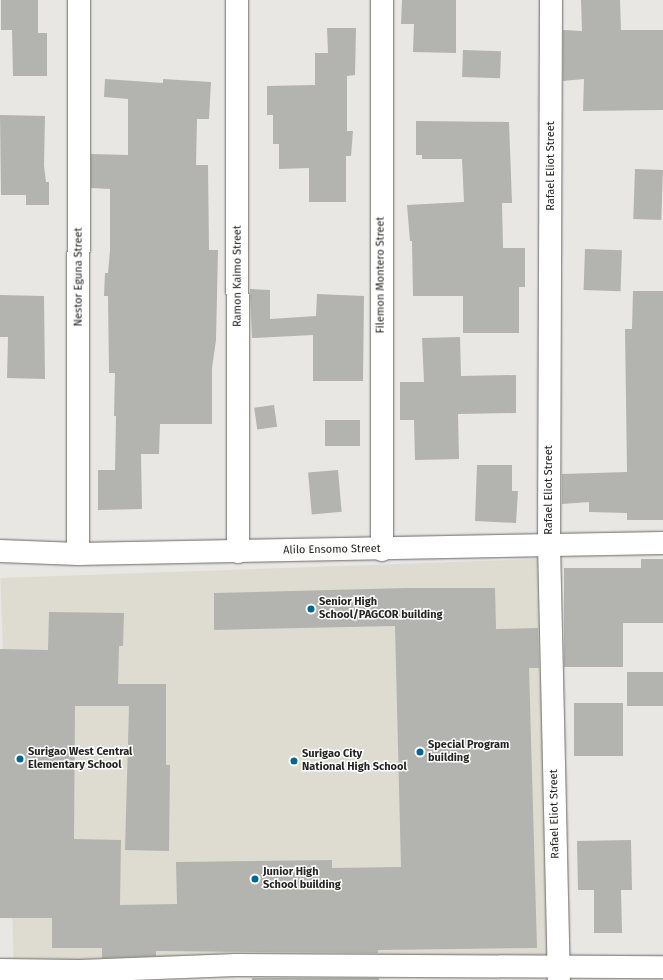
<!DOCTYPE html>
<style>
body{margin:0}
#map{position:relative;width:663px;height:980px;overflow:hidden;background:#e8e7e4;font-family:"Fira Sans",sans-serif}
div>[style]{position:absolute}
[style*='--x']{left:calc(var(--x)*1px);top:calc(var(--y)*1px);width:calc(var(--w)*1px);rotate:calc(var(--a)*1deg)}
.built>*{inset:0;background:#dedcd1;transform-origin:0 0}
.building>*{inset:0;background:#b3b3af;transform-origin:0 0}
.roads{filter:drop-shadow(0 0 1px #696865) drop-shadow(0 0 1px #696865)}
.minor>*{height:22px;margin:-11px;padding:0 11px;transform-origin:11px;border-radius:11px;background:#fff}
.dots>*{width:11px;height:11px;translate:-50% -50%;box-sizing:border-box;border:2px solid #fff;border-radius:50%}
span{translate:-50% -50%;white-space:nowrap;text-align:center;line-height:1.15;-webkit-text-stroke:3px #fff;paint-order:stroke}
.street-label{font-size:11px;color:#242422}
.poi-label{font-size:11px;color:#242422;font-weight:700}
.left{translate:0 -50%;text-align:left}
</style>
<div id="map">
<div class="built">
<i style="left:541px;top:559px;width:399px;height:541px;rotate:88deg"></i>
</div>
<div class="building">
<i style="clip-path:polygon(1px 0,38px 0,38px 33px,47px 33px,47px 76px,13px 76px,12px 30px,1px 30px)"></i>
<i style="clip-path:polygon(402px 0,456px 0,456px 53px,413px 52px,414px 24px,401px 24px)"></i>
<i style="clip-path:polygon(581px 0,620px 0,621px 30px,663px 30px,663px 110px,583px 111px,584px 79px,563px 81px,563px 30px,582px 31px)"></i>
<i style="clip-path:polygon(327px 28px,356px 28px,355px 75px,347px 76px,347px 131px,353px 131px,351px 156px,346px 156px,346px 202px,309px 202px,309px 168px,279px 169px,279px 144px,273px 144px,273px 115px,267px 115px,267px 86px,315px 85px,315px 53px,328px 53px)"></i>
<i style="left:463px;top:50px;width:38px;height:27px;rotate:2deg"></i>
<i style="clip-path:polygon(105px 79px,163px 83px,163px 79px,211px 82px,209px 119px,197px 119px,196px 165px,208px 165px,209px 250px,218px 250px,216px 340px,212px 368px,212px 424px,160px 424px,159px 454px,141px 454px,142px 509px,98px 510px,98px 470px,115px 470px,116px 416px,114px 416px,115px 373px,109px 373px,108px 296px,104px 296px,105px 273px,108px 273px,110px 251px,110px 189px,91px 188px,91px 154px,128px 155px,128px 99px,104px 97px)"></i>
<i style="clip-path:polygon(0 115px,45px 116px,44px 166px,46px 182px,49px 182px,49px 205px,26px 205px,26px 195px,1px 195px)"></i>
<i style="clip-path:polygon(416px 121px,509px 122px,512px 203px,502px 203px,503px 248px,525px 248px,525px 287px,519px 287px,519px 333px,463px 333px,463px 296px,413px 296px,412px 241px,410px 241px,407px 205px,464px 202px,462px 159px,422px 159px,422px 155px,416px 155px)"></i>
<i style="left:635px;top:169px;width:28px;height:50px;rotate:2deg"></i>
<i style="left:585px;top:249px;width:37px;height:41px;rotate:2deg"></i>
<i style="clip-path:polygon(250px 289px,270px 290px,270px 319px,316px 316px,317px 294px,364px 296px,363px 381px,313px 381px,313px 335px,252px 338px)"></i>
<i style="clip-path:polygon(633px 291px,663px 291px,663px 520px,627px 520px,627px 513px,589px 512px,589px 502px,562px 504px,562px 474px,627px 472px,625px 329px,632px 329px)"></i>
<i style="clip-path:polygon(0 295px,44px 296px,45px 379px,7px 378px,8px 337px,0 337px)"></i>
<i style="clip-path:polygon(460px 337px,461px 376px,516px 375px,516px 413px,458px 414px,459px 459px,415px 460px,414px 420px,400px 420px,400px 382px,424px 382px,422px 338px)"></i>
<i style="left:274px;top:405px;width:22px;height:20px;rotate:82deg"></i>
<i style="left:360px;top:420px;width:26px;height:35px;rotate:90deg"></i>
<i style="clip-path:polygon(477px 465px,512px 465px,512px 491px,518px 491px,516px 523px,475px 521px)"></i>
<i style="left:338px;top:470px;width:42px;height:30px;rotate:85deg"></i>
<i style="clip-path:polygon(641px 559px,663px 559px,663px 623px,623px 623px,623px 667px,564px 667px,564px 568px,641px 568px)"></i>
<i style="clip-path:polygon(407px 588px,495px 588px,496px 629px,538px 628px,539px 668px,529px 668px,537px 948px,378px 950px,378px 953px,156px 951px,156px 956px,102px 958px,102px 948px,52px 948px,52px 918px,0 918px,0 649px,48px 650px,49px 612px,124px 613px,123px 646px,119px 646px,118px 684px,166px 684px,166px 765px,170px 765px,169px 851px,125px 850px,129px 706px,75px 706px,74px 839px,121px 840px,120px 905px,177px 904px,176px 862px,332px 860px,332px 868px,401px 867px,395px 626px,214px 630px,214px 593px)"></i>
<i style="left:627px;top:672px;width:36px;height:34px"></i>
<i style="left:623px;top:703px;width:53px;height:49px;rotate:90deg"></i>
<i style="clip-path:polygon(631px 840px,632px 890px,621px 890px,622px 933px,594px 933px,594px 890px,578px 890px,577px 841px)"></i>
<i style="left:252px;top:978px;width:127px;height:2px"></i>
</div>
<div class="roads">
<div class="minor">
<i style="--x:237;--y:0;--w:552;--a:89.9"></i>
<i style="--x:551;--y:0;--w:544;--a:90.21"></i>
<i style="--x:549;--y:544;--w:436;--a:88.7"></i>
<i style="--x:382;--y:550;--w:550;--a:-90"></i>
<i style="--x:0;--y:551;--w:78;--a:2.2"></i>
<i style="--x:78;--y:554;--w:585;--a:-1.08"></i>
<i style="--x:78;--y:554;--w:554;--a:-89.9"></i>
<i style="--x:0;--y:970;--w:80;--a:0.7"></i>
<i style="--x:80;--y:971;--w:156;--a:-2.2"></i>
<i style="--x:236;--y:965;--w:427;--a:0.3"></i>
</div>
</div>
<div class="dots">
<i style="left:311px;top:609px;background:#006694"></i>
<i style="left:420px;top:752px;background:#006694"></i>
<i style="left:20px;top:759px;background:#006694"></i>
<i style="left:294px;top:761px;background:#006694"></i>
<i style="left:255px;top:879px;background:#006694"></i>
</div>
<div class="street-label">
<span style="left:551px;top:166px;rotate:-90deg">Rafael Eliot Street</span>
<span style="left:381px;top:275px;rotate:-90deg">Filemon Montero Street</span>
<span style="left:238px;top:276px;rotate:-90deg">Ramon Kaimo Street</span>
<span style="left:79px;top:277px;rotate:-90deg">Nestor Eguna Street</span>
<span style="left:549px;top:490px;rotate:-90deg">Rafael Eliot Street</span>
<span style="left:332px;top:550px;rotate:-1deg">Alilo Ensomo Street</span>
<span style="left:555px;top:814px;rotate:-91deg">Rafael Eliot Street</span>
</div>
<div class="poi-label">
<span class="left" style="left:319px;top:609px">Senior High<br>School/PAGCOR building</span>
<span class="left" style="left:428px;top:752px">Special Program<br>building</span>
<span class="left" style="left:28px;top:759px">Surigao West Central<br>Elementary School</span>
<span class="left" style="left:302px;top:761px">Surigao City<br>National High School</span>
<span class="left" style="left:263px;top:879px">Junior High<br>School building</span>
</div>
</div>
